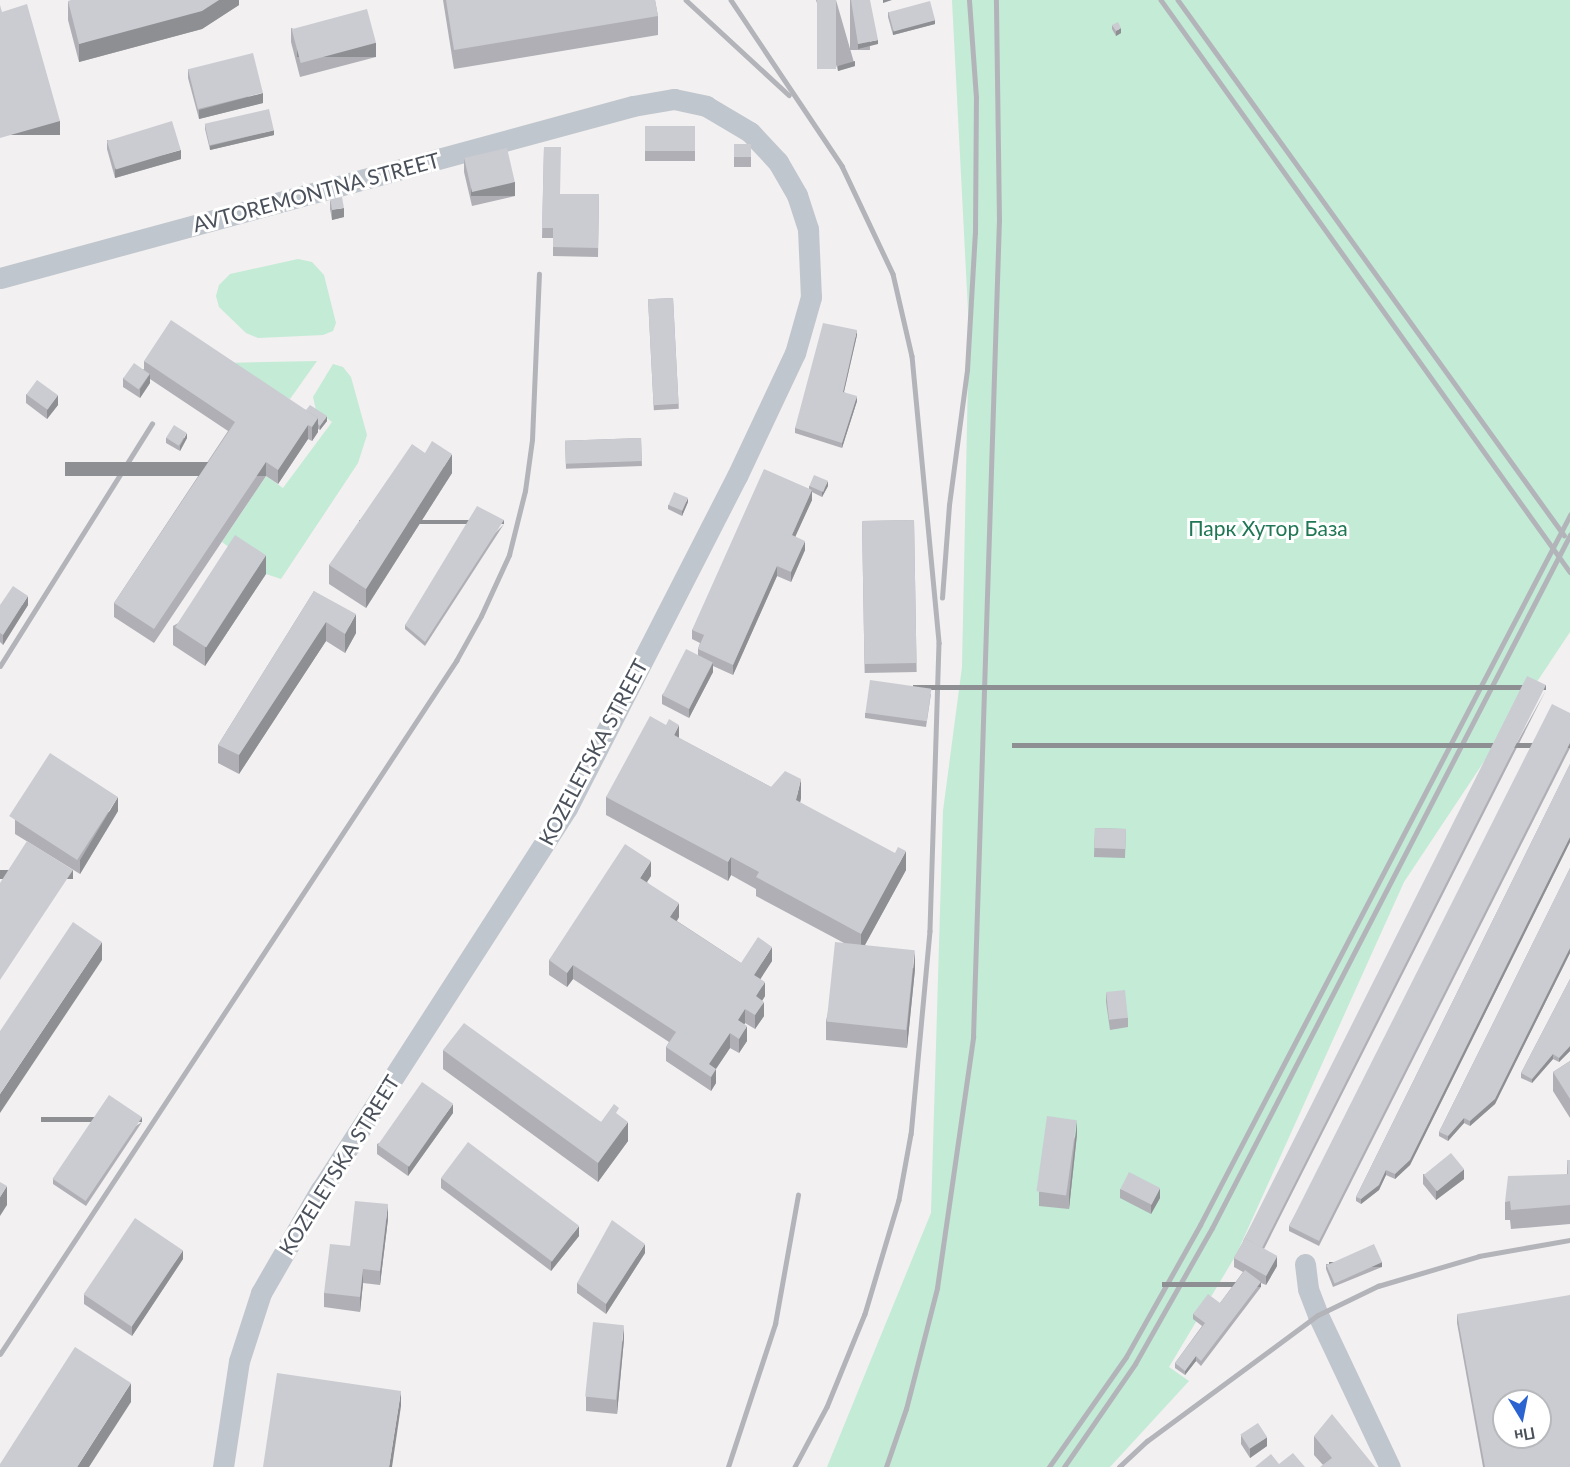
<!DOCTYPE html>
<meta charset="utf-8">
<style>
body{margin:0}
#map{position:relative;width:1570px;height:1467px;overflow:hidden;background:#f2f0f0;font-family:Lato,sans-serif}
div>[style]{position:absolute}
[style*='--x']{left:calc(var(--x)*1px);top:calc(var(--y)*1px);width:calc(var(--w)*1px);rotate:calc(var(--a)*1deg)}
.green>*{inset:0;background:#c3ebd6}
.minor>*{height:21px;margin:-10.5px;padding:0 10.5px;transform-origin:10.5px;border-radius:10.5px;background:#c0c6cd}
.rail>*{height:4.5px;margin:-2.25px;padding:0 2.25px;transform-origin:2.25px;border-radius:2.25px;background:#b3b4b9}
.wall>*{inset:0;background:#afafb5;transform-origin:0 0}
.shaded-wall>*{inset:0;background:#8e8f93;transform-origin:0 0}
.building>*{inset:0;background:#cbccd2;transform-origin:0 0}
span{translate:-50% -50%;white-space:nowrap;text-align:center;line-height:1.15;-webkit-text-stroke:6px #fff;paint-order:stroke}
.street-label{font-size:21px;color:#4a515b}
.park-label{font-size:21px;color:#207754}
.north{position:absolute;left:1492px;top:1389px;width:60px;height:60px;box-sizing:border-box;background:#fff;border:2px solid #b7b9bd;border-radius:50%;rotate:170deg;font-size:16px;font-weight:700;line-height:24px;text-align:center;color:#4a515b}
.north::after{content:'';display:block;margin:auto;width:21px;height:27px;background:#2b63d1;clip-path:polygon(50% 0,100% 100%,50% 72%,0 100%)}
</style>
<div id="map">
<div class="green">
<i style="clip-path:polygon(952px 0,1570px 0,1570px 632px,1404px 882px,1236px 1255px,1169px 1367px,1189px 1381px,1110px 1467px,827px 1467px,931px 1213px,943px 811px,962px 667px,969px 330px)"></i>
<i style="clip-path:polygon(298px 259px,312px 262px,324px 275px,336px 323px,333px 331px,323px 335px,258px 338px,246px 333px,219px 307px,216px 296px,219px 285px,230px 274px)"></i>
<i style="clip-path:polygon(317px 361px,290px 399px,223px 363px)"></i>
<i style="clip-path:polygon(333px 364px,343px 367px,351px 377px,367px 435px,358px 463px,281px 579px,266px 574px,222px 542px,266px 476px,283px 488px,332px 422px,316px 410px,313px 397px)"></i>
</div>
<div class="minor">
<i style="--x:0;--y:278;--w:656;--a:-15.2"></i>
<i style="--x:633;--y:106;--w:42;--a:-9.7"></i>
<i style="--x:674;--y:99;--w:33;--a:12"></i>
<i style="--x:706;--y:106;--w:51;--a:30.6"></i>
<i style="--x:750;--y:132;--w:41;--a:47"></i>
<i style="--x:778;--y:162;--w:38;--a:60"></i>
<i style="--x:797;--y:195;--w:36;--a:72"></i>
<i style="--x:808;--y:229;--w:68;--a:87.5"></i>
<i style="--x:811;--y:297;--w:58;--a:105.9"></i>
<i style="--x:795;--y:353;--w:136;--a:115.2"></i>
<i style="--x:737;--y:476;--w:373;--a:117.1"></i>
<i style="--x:567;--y:808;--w:454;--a:122.8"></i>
<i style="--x:321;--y:1189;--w:120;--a:120"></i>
<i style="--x:261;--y:1293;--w:71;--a:107.9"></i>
<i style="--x:239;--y:1361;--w:107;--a:98.6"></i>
<i style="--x:1305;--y:1264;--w:25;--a:83"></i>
<i style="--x:1308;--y:1289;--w:28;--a:69"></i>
<i style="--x:1318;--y:1315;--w:168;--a:64.7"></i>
</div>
<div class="rail">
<i style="--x:686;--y:0;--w:140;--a:42.7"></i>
<i style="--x:731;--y:0;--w:200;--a:56.2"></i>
<i style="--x:842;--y:166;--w:119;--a:64.7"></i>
<i style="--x:893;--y:274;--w:84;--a:77"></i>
<i style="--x:912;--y:356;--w:288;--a:84.6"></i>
<i style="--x:939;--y:643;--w:288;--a:91.8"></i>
<i style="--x:930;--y:931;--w:204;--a:95.3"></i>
<i style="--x:911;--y:1134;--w:67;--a:100.3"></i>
<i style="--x:899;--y:1200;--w:119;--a:106.6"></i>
<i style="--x:865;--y:1314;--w:100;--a:112.2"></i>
<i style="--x:827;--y:1407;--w:68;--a:118.1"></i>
<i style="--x:1161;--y:0;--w:703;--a:54.43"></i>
<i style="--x:1178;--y:0;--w:660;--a:54.19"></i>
<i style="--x:942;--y:598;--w:93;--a:-85.7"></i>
<i style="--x:949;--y:505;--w:136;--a:-82.4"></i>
<i style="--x:967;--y:370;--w:137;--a:-86.7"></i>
<i style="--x:975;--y:233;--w:135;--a:-89.6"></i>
<i style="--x:976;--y:98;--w:98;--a:-94.1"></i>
<i style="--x:0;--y:666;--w:286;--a:-57.9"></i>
<i style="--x:0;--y:1354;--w:830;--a:-56.65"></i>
<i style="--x:456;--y:661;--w:51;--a:-60.9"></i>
<i style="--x:481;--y:616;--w:67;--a:-65.3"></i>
<i style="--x:509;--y:555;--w:66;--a:-76"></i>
<i style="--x:525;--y:491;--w:51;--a:-82.2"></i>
<i style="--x:532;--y:440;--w:166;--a:-87.6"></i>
<i style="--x:728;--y:1467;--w:151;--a:-71.8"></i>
<i style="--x:775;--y:1324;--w:131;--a:-79.9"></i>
<i style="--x:886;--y:1467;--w:61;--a:-71"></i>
<i style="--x:906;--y:1409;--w:125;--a:-75.6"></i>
<i style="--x:937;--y:1288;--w:254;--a:-81.8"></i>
<i style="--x:973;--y:1037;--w:816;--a:-88.18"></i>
<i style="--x:999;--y:221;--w:221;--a:-90.8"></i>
<i style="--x:1049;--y:1467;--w:134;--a:-55"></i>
<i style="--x:1126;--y:1357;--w:151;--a:-60.7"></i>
<i style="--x:1200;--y:1225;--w:801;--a:-62.47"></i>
<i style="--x:1064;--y:1467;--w:125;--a:-55.4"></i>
<i style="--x:1135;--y:1364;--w:156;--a:-60.5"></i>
<i style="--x:1212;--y:1228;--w:780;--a:-62.68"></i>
<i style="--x:1119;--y:1467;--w:38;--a:-43"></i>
<i style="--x:1147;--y:1441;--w:212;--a:-36.4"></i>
<i style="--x:1318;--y:1315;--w:67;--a:-25.8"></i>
<i style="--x:1378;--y:1286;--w:105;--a:-16.5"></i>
<i style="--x:1479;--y:1256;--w:92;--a:-10"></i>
</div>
<div class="wall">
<i style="clip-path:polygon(239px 0,239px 5px,202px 29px,79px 62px,68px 20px,68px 1px)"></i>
<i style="clip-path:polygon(443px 0,655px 0,658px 16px,658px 35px,454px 69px)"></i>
<i style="clip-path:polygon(816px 0,836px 0,855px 66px,838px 71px)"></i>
<i style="left:850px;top:0;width:20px;height:50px"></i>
<i style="clip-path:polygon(888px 12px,935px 24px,893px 35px,888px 17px)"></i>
<i style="clip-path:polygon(1112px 25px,1121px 33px,1116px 36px,1112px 29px)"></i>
<i style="clip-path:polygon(291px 28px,376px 57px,300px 77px,291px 42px)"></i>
<i style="clip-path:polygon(188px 69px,263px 103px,199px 119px,188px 78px)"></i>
<i style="clip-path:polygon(205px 124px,274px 135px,210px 150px,205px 129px)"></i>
<i style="left:695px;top:126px;width:35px;height:50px;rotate:90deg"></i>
<i style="clip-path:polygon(107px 140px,181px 159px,115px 178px,107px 149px)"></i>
<i style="left:734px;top:144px;width:17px;height:23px"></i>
<i style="clip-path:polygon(544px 147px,560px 194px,599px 194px,598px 257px,553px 256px,553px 238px,542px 238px)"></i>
<i style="clip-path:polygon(464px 158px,515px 196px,472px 206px,464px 172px)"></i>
<i style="clip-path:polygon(330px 200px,344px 217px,332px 220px,330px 209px)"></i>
<i style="left:673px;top:298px;width:111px;height:25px;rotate:87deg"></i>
<i style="clip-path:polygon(857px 335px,844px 392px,857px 401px,842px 448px,795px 433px,795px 428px)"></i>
<i style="clip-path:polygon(144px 361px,306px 410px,327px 421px,320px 430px,318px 429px,318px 432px,312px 441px,308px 439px,278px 484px,266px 476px,154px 643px,114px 617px,114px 603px,228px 431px,150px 379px,150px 383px,140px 398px,123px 387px,123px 378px,144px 369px)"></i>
<i style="clip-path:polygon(26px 394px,58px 405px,47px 419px,26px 403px)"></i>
<i style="clip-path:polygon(166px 438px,187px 438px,180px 451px,166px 443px)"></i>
<i style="left:641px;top:438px;width:28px;height:76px;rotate:88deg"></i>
<i style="clip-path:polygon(425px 453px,452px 473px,366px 608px,329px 584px,329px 565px)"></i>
<i style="clip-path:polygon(809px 486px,828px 486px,822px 497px,812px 492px,812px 500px,795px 536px,805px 550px,791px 582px,777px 576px,733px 675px,713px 666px,713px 672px,689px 718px,662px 704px,662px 695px,698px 655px,698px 649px,700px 643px,692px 639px,692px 630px,809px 489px)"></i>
<i style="clip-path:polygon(688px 502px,682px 516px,668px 509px,668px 505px)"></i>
<i style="left:914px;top:520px;width:152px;height:52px;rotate:89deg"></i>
<i style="clip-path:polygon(504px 524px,425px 646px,405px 629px,405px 625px)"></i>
<i style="clip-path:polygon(266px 574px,205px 666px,173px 645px,173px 626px)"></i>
<i style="clip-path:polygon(314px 591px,356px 633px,345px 653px,326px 641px,239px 774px,218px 763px,218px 745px)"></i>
<i style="clip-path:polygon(0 605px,28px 605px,3px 645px,0 642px)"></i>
<i style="clip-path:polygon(1546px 690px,1264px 1249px,1277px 1266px,1266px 1285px,1261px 1283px,1261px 1287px,1201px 1366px,1196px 1361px,1185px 1375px,1175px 1368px,1175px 1363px,1202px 1326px,1193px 1319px,1193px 1314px,1220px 1303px,1243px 1272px,1234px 1267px,1234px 1258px,1243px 1242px,1243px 1241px)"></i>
<i style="clip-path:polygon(931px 694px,926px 727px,865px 718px,865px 713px)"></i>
<i style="clip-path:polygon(1570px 713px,1570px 748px,1319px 1246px,1289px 1231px,1289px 1226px)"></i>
<i style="clip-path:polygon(679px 738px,771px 787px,801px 798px,800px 803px,906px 870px,865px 945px,915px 969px,907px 1048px,826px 1040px,826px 1021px,844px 943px,756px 896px,756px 889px,731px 875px,728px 881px,606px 815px,606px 797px)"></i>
<i style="clip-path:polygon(1570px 764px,1570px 842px,1410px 1165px,1395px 1179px,1386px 1175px,1379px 1190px,1361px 1204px,1356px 1201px,1356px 1197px)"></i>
<i style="clip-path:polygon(118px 811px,80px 874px,15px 834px,15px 819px)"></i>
<i style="left:1095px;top:828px;width:31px;height:29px;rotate:2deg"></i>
<i style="clip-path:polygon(1570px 868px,1570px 953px,1495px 1104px,1470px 1126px,1464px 1123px,1448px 1141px,1439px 1136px,1439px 1132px)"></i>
<i style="clip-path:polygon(651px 876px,647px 882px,679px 917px,677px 921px,741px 963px,772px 961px,760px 979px,765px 996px,762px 1001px,764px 1016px,755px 1029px,745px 1023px,744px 1025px,747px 1041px,739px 1053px,730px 1048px,716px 1069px,716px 1083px,711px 1091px,666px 1061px,666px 1047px,669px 1042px,573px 979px,567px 987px,549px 975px,549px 960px)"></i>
<i style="clip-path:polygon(1570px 979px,1570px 1051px,1559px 1062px,1553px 1059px,1532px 1083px,1521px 1078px,1521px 1073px)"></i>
<i style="clip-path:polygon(1106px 993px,1128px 1018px,1128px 1027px,1110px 1030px,1106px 1002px)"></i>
<i style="clip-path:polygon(443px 1050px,601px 1122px,619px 1116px,628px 1141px,598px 1182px,443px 1069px)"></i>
<i style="clip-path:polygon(1570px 1061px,1570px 1118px,1553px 1091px,1553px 1072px)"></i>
<i style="clip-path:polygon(453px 1113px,408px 1176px,377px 1154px,377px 1144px)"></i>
<i style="clip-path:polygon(142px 1122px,86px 1206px,53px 1184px,53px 1179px)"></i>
<i style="clip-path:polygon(1077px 1134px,1069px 1209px,1039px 1206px,1039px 1192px)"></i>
<i style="clip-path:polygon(1567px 1160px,1570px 1160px,1570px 1224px,1511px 1229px,1510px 1220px,1505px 1220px,1505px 1202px,1567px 1174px)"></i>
<i style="clip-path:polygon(1423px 1174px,1464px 1179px,1436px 1200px,1423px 1184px)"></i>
<i style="clip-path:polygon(441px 1178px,579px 1236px,551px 1271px,441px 1188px)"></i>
<i style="clip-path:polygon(1120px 1189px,1160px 1198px,1151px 1214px,1120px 1198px)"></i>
<i style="clip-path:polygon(388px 1219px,380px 1285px,363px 1283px,360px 1312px,324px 1307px,324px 1293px,350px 1246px)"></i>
<i style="clip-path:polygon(645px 1253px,606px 1314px,577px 1293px,577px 1283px)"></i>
<i style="clip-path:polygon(183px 1259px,132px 1336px,84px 1304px,84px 1295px)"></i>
<i style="clip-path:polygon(1326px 1264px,1382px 1267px,1333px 1287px,1326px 1269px)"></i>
<i style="clip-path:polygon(1457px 1314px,1570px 1467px,1483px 1467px,1457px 1323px)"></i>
<i style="clip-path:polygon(624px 1339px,617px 1414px,586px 1411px,586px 1397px)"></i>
<i style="clip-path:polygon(1241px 1435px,1267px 1446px,1250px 1458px,1241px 1444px)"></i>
<i style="clip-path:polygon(1314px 1436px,1375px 1467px,1323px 1465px,1314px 1455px)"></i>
</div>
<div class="shaded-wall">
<i style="clip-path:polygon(219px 0,239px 0,239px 5px,202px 29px,79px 62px,79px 44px)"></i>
<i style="clip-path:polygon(883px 0,892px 0,883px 3px)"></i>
<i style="clip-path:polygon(935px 20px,935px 24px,893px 35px,893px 30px)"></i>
<i style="clip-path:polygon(1121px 28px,1121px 33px,1116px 36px,1116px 31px)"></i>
<i style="clip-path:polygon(878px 40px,878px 44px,858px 49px,858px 44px)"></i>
<i style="left:376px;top:43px;width:14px;height:79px;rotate:90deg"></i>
<i style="clip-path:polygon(855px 61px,855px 66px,838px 71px,838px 66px)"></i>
<i style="clip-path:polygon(263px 93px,263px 103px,199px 119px,199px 110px)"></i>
<i style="left:60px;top:121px;width:14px;height:62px;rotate:90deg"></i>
<i style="clip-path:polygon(274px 130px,274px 135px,210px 150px,210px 146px)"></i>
<i style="clip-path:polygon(181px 150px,181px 159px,115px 178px,115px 168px)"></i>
<i style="left:515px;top:182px;width:14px;height:44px;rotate:90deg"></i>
<i style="clip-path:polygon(344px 208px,344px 217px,332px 220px,332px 210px)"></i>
<i style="clip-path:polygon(857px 330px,857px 335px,843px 396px,843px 392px)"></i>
<i style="clip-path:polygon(150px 374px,150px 383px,140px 398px,140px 389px)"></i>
<i style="clip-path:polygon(58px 395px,58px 405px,47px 419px,47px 409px)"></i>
<i style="clip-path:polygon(857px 396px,857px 401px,842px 448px,842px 443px)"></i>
<i style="clip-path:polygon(327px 416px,327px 421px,320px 430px,320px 426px)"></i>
<i style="clip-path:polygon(318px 418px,318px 432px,312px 441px,312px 427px)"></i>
<i style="clip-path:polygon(308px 425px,308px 439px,278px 484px,278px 470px)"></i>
<i style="clip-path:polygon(187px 433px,187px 438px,180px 451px,180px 446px)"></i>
<i style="clip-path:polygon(452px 454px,452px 473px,366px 608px,366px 589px)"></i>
<i style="left:266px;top:462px;width:14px;height:201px;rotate:90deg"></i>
<i style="clip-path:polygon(828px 481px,828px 486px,822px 497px,822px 492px)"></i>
<i style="clip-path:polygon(812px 490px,812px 500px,792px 544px,792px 535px)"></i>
<i style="clip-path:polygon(688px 498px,688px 502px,682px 516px,682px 511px)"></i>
<i style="left:504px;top:520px;width:4px;height:145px;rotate:90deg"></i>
<i style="clip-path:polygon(805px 541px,805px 550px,791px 582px,791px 572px)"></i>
<i style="clip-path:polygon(266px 555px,266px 574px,205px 666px,205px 647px)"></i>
<i style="clip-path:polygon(777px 566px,777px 576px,733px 675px,733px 665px)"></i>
<i style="clip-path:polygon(28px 596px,28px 605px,3px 645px,3px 635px)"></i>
<i style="clip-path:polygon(356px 614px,356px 633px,345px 653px,345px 634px)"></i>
<i style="clip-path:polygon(326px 622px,326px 641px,239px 774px,239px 755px)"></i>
<i style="clip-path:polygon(713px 663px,713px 672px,689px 718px,689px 709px)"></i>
<i style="left:1546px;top:685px;width:5px;height:633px;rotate:90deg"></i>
<i style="clip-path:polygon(679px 725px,679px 743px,674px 735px)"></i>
<i style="left:1570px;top:743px;width:5px;height:558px;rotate:90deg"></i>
<i style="clip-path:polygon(801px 779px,801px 798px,796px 819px,796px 800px)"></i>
<i style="clip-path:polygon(118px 797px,118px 811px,80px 874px,80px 860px)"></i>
<i style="clip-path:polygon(1570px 837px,1570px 842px,1410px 1165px,1395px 1179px,1395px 1174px)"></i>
<i style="clip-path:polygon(906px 851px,906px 870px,861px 952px,861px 934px)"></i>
<i style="clip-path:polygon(731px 857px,731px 875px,728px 881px,728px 862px)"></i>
<i style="clip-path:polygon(651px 861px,651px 876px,640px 892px,640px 878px)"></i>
<i style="left:73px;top:870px;width:9px;height:132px;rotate:90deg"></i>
<i style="clip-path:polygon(679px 903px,679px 917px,670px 931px,670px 917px)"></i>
<i style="clip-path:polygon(102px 942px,102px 960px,0 1113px,0 1094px)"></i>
<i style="clip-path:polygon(772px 947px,772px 961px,754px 989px,754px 975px)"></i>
<i style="clip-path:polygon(1570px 948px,1570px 953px,1495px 1104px,1470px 1126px,1470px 1121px)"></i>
<i style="clip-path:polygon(915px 950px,915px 969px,907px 1048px,907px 1030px)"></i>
<i style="clip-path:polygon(573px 965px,573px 979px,567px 987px,567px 973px)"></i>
<i style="clip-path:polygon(765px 982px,765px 996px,756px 1010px,756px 996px)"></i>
<i style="clip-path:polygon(764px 1002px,764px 1016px,755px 1029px,755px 1015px)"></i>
<i style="clip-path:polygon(745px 1009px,745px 1023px,738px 1035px,738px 1020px)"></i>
<i style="clip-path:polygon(747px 1026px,747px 1041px,739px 1053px,739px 1039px)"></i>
<i style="clip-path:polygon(730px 1033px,730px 1048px,711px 1076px,709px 1064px)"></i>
<i style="clip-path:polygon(1570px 1046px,1570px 1051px,1559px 1062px,1559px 1058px)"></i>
<i style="clip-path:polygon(1553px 1054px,1553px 1059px,1532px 1083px,1532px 1079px)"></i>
<i style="clip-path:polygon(716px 1069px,716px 1083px,711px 1091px,711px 1077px)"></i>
<i style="clip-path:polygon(453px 1104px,453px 1113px,408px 1176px,408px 1166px)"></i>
<i style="left:142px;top:1117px;width:5px;height:101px;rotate:90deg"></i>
<i style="clip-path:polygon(1464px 1118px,1464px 1123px,1448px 1141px,1448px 1136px)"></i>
<i style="clip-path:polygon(1077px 1120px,1077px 1134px,1069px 1209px,1069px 1195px)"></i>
<i style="clip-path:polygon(628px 1122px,628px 1141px,598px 1182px,598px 1163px)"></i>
<i style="clip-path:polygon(1464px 1169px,1464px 1179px,1436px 1200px,1436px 1191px)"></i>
<i style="clip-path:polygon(1386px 1170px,1386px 1175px,1379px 1190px,1361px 1204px,1361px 1199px)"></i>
<i style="clip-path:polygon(7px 1186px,7px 1205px,0 1216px,0 1197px)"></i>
<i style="clip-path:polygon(1160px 1188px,1160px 1198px,1151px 1214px,1151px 1205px)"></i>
<i style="clip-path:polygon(388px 1204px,388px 1219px,380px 1285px,380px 1271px)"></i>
<i style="clip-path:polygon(579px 1226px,579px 1236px,551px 1271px,551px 1262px)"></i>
<i style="clip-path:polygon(645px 1244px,645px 1253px,606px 1314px,606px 1304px)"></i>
<i style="clip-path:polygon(183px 1250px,183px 1259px,132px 1336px,132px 1326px)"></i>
<i style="clip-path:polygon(1277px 1256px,1277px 1266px,1266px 1285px,1266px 1276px)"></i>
<i style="left:1382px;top:1262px;width:5px;height:53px;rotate:90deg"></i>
<i style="clip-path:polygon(363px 1269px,363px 1283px,360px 1312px,360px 1297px)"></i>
<i style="left:1261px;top:1282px;width:5px;height:99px;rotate:90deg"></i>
<i style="clip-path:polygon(624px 1325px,624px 1339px,617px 1414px,617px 1400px)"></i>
<i style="clip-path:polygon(1196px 1356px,1196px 1361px,1185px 1375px,1185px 1371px)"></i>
<i style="clip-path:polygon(131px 1383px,131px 1402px,89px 1467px,77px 1467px)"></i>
<i style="clip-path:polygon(401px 1391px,401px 1406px,392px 1467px,389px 1467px)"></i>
<i style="clip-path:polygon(1267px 1437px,1267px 1446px,1250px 1458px,1250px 1448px)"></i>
</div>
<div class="building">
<i style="clip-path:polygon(71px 0,219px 0,202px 11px,79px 44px,68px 1px)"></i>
<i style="clip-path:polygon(446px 0,655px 0,658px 16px,454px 50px)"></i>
<i style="left:817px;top:0;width:19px;height:69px"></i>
<i style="clip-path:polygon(851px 0,870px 0,878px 40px,858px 44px)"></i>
<i style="left:930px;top:1px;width:20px;height:43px;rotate:75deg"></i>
<i style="clip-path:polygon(27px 4px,60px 121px,0 138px,0 5px,2px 12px)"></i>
<i style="left:367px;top:9px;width:35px;height:78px;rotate:75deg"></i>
<i style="clip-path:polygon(1118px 22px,1121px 28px,1116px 31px,1112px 25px)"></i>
<i style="left:253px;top:53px;width:41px;height:67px;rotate:76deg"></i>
<i style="left:269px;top:109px;width:22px;height:66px;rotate:77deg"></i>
<i style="left:172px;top:121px;width:30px;height:68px;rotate:73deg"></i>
<i style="left:695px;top:126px;width:25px;height:50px;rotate:90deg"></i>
<i style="left:734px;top:144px;width:17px;height:13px"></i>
<i style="clip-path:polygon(544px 147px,561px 147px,560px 194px,599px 194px,598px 248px,553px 247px,553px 228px,542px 228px)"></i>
<i style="left:507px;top:148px;width:35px;height:44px;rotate:77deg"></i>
<i style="left:342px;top:197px;width:11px;height:12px;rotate:80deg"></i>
<i style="left:673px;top:298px;width:106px;height:25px;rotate:87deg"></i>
<i style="clip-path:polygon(171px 320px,318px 418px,312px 427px,308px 425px,278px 470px,266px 462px,154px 629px,114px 603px,235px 422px,144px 361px)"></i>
<i style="clip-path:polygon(823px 323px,857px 330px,843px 392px,857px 396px,842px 443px,795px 428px)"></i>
<i style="left:134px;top:363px;width:19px;height:19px;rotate:35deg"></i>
<i style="left:37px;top:380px;width:26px;height:18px;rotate:36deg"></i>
<i style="clip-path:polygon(310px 405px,327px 416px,320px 426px,318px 424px,318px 418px,306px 410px)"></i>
<i style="left:174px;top:425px;width:15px;height:15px;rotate:32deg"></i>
<i style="left:641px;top:438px;width:23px;height:76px;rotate:88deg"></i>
<i style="clip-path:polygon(432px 441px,452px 454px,366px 589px,329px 565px,412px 444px,425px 453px)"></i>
<i style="clip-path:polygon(764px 469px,812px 490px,792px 535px,805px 541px,791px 572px,777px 566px,733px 665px,698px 649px,704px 635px,692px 630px)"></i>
<i style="left:814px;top:475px;width:15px;height:12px;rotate:23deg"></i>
<i style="left:674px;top:492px;width:15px;height:14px;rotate:23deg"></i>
<i style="clip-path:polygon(477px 506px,504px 520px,425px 642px,405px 625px)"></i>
<i style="left:914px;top:520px;width:143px;height:52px;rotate:89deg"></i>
<i style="left:235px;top:535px;width:37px;height:110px;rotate:33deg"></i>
<i style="clip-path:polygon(13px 586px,28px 596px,3px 635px,0 633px,0 605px)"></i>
<i style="clip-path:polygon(314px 591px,356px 614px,345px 634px,326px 622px,239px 755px,218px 745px)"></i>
<i style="left:686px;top:649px;width:30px;height:52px;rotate:27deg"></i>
<i style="clip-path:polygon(1527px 676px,1546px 685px,1262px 1248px,1245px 1238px,1244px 1241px,1243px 1241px)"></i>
<i style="left:870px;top:680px;width:62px;height:33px;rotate:8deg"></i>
<i style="clip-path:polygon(1552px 704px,1570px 713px,1570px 743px,1319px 1241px,1289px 1226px)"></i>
<i style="clip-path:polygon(650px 716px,666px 725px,669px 719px,679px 725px,674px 735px,771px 787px,785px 771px,801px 779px,796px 800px,895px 853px,898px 847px,906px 851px,861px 934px,756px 877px,759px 872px,731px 857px,728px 862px,606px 797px)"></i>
<i style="left:50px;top:753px;width:81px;height:75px;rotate:33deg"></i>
<i style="clip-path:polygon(1570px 764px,1570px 837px,1410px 1160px,1395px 1174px,1386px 1170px,1379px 1185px,1361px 1199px,1356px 1197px)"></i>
<i style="left:1095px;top:828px;width:31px;height:20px;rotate:2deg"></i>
<i style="clip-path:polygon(27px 841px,73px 870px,0 980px,0 883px)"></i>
<i style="clip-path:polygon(625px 844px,651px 861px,640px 878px,679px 903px,670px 917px,741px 963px,758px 937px,772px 947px,754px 975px,765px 982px,756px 996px,764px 1002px,755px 1015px,745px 1009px,738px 1020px,747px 1026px,739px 1039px,730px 1033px,709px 1064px,716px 1069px,711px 1077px,666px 1047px,676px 1032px,573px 965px,567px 973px,549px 960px)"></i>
<i style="clip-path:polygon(1570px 868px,1570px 948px,1495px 1099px,1470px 1121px,1464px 1118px,1448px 1136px,1439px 1132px)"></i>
<i style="clip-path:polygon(73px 922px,102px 942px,0 1094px,0 1031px)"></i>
<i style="left:835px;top:942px;width:80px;height:80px;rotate:6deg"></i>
<i style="clip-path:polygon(1570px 979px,1570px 1046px,1559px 1058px,1553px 1054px,1532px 1079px,1521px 1073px)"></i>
<i style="left:1125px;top:990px;width:28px;height:19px;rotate:84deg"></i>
<i style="clip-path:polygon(464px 1023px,601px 1122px,614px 1104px,619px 1108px,616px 1113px,628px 1122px,598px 1163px,443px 1050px)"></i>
<i style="clip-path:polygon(1570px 1061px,1570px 1099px,1553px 1072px)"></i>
<i style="left:422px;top:1082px;width:38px;height:77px;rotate:35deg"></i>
<i style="left:109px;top:1095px;width:40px;height:101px;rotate:34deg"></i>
<i style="left:1047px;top:1116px;width:30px;height:76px;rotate:8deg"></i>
<i style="left:468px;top:1142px;width:139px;height:45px;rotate:37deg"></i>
<i style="left:1451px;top:1153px;width:21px;height:35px;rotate:51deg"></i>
<i style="clip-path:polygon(1567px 1160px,1570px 1160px,1570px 1205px,1511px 1210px,1510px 1201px,1505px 1202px,1508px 1176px,1568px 1174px)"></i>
<i style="left:1129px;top:1172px;width:35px;height:19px;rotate:27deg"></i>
<i style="clip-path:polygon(0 1182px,7px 1186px,0 1197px)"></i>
<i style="clip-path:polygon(355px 1201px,388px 1204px,380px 1271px,363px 1269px,360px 1297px,324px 1293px,330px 1244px,350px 1246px)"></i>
<i style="left:135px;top:1218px;width:58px;height:92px;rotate:34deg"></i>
<i style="clip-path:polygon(612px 1220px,645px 1244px,606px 1304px,577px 1283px)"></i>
<i style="left:1245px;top:1238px;width:37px;height:23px;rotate:29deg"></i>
<i style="left:1374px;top:1244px;width:20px;height:52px;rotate:66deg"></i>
<i style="clip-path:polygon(1245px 1270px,1261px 1282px,1201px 1361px,1196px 1356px,1185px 1371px,1175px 1363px,1205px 1323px,1193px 1314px,1208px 1294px,1220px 1303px)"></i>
<i style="clip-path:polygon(evenodd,1570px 1295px,1570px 1467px,1485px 1467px,1457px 1314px,1570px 1295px,1504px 1401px,1540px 1401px,1540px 1437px,1504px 1437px,1504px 1401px)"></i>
<i style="left:593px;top:1322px;width:31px;height:75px;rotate:6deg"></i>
<i style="clip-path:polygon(75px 1347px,131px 1383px,77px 1467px,0 1467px,0 1464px)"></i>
<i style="clip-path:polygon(277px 1373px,401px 1391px,389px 1467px,263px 1467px)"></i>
<i style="clip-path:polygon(1332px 1414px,1375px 1467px,1320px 1467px,1332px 1458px,1314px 1436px)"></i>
<i style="left:1258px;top:1423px;width:17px;height:21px;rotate:57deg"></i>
<i style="clip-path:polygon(1293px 1453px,1305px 1467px,1255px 1467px,1271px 1454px,1279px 1464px)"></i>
</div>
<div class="street-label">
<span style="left:316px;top:192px;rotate:-15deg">AVTOREMONTNA STREET</span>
<span style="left:593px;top:752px;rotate:-62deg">KOZELETSKA STREET</span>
<span style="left:339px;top:1165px;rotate:-58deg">KOZELETSKA STREET</span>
</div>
<div class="park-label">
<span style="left:1268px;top:528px">Парк Хутор База</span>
</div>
<div class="north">Пн</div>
</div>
